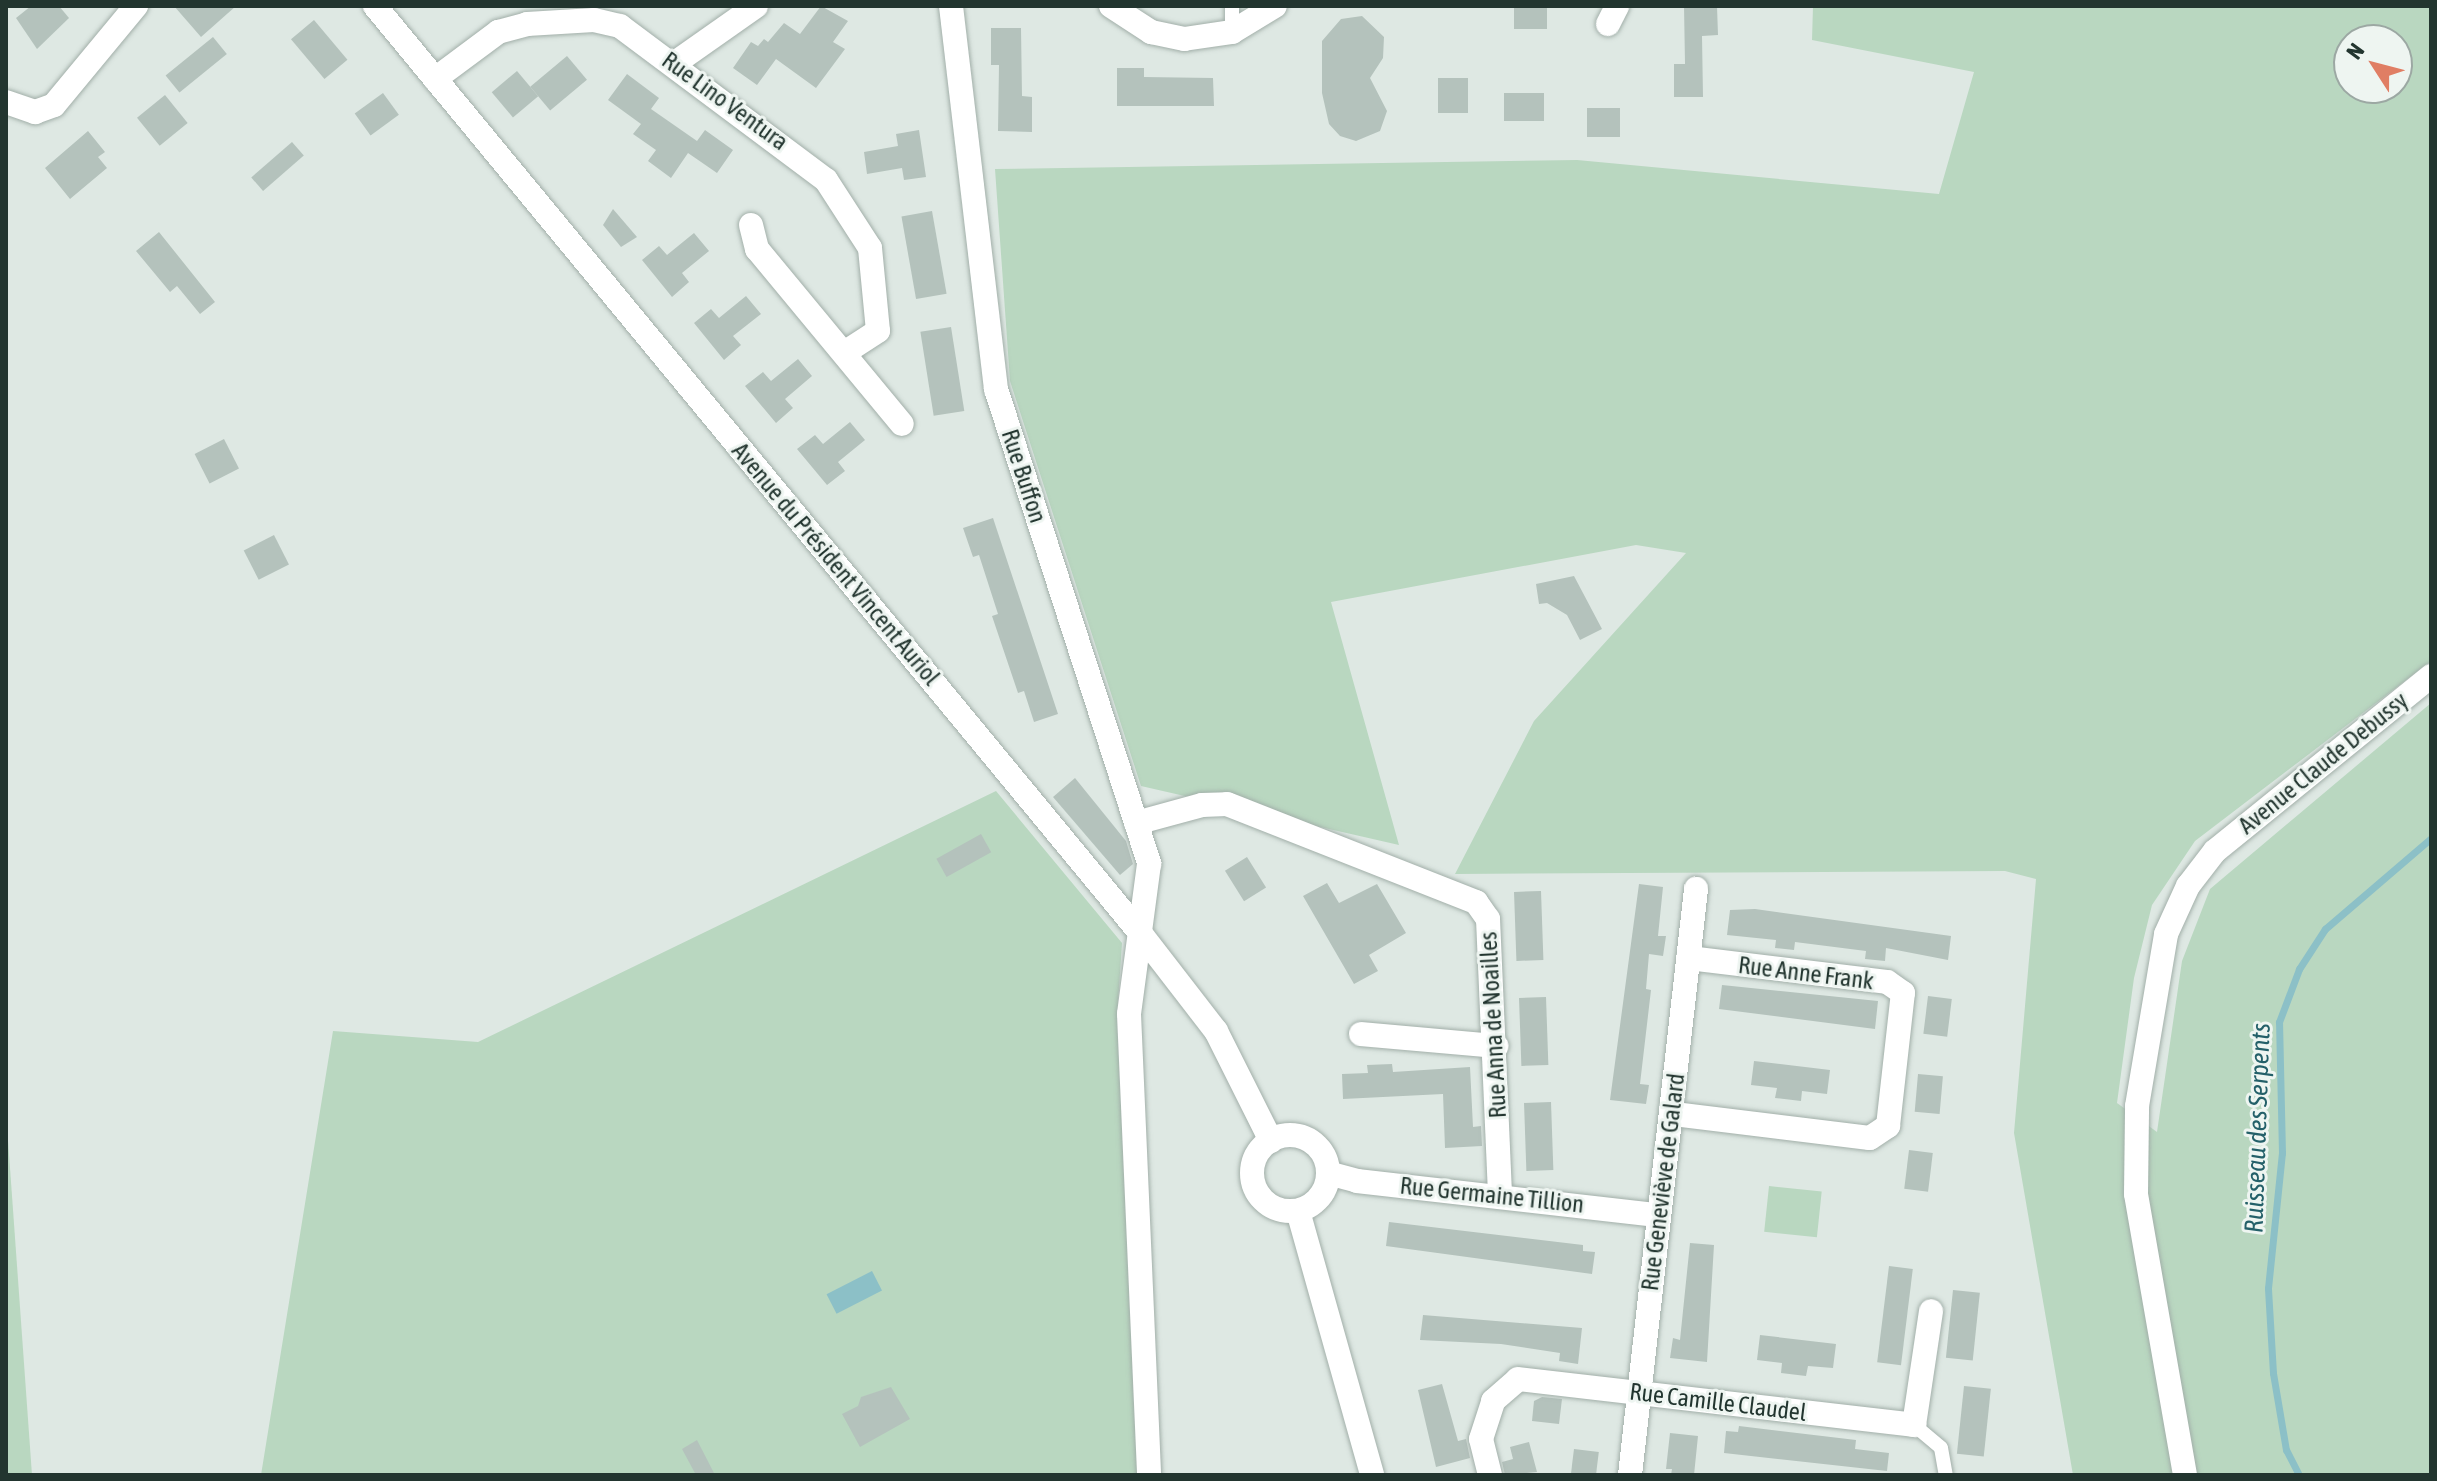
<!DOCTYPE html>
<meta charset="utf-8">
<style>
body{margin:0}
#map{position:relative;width:2437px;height:1481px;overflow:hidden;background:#dee8e3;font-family:"Asap Condensed",sans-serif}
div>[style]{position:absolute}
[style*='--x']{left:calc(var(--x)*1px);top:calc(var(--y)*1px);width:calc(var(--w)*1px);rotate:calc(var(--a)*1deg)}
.green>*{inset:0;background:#b9d7c0;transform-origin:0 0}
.water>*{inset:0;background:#8cc0c7;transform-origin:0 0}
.stream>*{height:7px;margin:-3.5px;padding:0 3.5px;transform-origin:3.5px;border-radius:3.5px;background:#8cc0c7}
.building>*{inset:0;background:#b4c2bc;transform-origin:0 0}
.roads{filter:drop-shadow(0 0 2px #a2afa9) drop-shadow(0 0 2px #a2afa9)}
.service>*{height:14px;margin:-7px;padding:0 7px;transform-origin:7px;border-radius:7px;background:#fff}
.minor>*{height:24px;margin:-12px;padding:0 12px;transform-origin:12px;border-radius:12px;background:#fff}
.secondary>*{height:24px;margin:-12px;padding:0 12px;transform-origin:12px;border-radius:12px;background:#fff}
.secondary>.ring{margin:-12px;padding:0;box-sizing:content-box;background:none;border:24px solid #fff;border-radius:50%}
span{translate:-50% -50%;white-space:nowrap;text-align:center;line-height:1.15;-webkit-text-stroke:6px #eef5f1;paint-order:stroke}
.street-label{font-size:24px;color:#22352f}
.water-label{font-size:26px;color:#246069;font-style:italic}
.frame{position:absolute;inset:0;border:8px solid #22352f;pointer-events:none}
.north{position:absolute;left:2333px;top:24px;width:80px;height:80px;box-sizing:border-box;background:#eef5f1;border:2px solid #9ca8a3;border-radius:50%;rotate:306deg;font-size:22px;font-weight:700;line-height:32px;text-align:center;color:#22352f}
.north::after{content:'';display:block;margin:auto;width:28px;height:36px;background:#e07e64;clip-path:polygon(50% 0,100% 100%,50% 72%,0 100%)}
</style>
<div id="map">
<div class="green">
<i style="clip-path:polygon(evenodd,1813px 6px,2431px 6px,2431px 661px,2195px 841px,2152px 905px,2134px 978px,2117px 1103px,2157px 1132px,2182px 961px,2210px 889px,2431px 703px,2431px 1475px,2073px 1475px,2014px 1133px,2036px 879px,2005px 871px,1455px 874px,1534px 721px,1686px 553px,1636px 545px,1331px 602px,1399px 845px,1141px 786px,1010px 381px,995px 169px,1577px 160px,1939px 194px,1974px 72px,1812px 40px,1813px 6px,2349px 40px,2397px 40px,2397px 88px,2349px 88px,2349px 40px)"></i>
<i style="clip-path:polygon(996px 791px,1122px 943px,1117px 1018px,1137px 1475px,261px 1475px,333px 1031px,478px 1042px)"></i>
<i style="clip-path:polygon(6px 1112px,32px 1475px,6px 1475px)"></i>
<i style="left:1769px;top:1186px;width:53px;height:46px;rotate:6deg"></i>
</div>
<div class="water">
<i style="left:872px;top:1271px;width:22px;height:51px;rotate:63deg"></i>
</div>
<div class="stream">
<i style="--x:2299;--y:1475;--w:28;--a:-117"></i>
<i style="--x:2286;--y:1450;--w:78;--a:-99.6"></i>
<i style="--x:2273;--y:1373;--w:85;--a:-93.4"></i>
<i style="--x:2268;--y:1288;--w:136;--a:-84.1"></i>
<i style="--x:2282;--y:1153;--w:131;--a:-91.3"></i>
<i style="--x:2279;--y:1022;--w:57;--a:-69.3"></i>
<i style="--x:2299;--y:969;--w:48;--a:-57"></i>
<i style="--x:2325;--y:929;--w:140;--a:-40.6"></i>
</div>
<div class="building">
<i style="clip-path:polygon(31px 6px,59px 6px,69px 18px,37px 49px,16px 18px)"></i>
<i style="clip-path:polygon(174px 6px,236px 6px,201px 37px)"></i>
<i style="clip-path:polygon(821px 6px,848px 21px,833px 42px,845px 49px,816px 88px,776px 59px,757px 85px,733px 68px,751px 42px,758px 46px,764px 39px,768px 42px,784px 23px,800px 34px)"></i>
<i style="left:1514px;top:6px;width:33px;height:23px"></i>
<i style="clip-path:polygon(1684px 6px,1717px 6px,1718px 35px,1702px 36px,1703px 97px,1674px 97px,1674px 64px,1685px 64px)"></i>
<i style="clip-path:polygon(1362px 16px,1384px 37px,1383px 58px,1370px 78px,1387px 111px,1380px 131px,1356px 141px,1340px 136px,1329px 124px,1322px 93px,1322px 41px,1341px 19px)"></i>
<i style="left:314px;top:20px;width:52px;height:30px;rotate:50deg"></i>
<i style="clip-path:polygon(991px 28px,1021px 28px,1022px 96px,1032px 97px,1032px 132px,998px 131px,999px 65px,991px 65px)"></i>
<i style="left:213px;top:37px;width:22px;height:61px;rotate:51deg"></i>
<i style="left:567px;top:56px;width:31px;height:48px;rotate:50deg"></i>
<i style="clip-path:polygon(1117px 68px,1144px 68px,1144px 77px,1213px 78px,1214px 106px,1117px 106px)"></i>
<i style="left:517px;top:71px;width:33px;height:33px;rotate:50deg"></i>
<i style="clip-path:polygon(627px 74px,659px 98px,651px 109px,697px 141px,705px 130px,733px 150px,717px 173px,688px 153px,671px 178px,648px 161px,656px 150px,633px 134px,641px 124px,608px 100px)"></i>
<i style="left:1438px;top:78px;width:30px;height:35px"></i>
<i style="left:383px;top:93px;width:27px;height:35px;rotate:54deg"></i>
<i style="left:1504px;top:93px;width:40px;height:28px"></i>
<i style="left:165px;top:95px;width:36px;height:36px;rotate:51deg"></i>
<i style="left:1587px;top:108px;width:33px;height:29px"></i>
<i style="clip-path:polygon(919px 130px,926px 177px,904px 180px,902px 168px,867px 174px,864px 152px,898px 146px,896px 134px)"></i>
<i style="clip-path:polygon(88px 131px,105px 152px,98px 157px,107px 168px,70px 199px,45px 168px)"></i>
<i style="left:292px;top:142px;width:18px;height:54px;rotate:49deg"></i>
<i style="clip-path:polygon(613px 209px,637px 237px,621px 247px,603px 225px)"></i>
<i style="left:932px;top:211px;width:84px;height:31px;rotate:80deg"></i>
<i style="clip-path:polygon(159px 232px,215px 302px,200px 314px,177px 286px,170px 292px,136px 251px)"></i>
<i style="clip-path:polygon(694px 233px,709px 251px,682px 273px,689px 282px,672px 297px,642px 260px,659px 246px,667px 255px)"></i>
<i style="clip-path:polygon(746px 296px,761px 314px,733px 336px,741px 345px,724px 360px,694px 323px,711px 309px,719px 318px)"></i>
<i style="left:951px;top:327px;width:85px;height:31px;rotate:81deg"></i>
<i style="clip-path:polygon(798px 359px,812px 376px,785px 399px,793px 408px,776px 423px,745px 386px,763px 372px,771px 381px)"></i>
<i style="clip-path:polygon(850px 422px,865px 440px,838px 462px,845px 471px,827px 485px,797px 449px,815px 435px,823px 444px)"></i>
<i style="left:224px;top:439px;width:33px;height:33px;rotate:63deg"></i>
<i style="clip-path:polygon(993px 518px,1058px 714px,1034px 722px,1024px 691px,1018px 693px,992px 616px,998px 614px,979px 555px,973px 557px,963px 528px)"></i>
<i style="left:274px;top:535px;width:33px;height:34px;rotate:63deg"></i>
<i style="clip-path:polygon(1574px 576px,1602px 629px,1580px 640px,1567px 615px,1547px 603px,1539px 604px,1536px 584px)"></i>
<i style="clip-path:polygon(1075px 778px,1126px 841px,1133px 864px,1120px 875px,1053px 797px)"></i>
<i style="left:981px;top:834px;width:21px;height:51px;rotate:61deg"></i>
<i style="left:1247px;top:857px;width:36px;height:26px;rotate:58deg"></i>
<i style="clip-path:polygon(1327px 883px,1339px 903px,1377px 884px,1406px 933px,1369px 955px,1378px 971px,1354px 984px,1303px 896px)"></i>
<i style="clip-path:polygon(1639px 884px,1663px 887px,1658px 936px,1666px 936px,1663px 956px,1649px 954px,1646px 989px,1651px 990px,1640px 1084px,1649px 1085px,1646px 1104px,1610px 1100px)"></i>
<i style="left:1541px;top:891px;width:69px;height:27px;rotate:88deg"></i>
<i style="clip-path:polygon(1755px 909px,1951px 936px,1948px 960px,1886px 948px,1885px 961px,1865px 959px,1866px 951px,1795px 942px,1794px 950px,1775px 948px,1776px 940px,1727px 935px,1730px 910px)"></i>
<i style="clip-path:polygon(1722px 985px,1878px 1001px,1875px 1029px,1719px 1009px)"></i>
<i style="left:1928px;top:996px;width:24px;height:38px;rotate:7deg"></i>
<i style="left:1546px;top:997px;width:68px;height:27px;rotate:88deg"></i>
<i style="clip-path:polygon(1754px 1061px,1830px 1070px,1827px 1094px,1802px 1091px,1801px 1101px,1775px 1098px,1777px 1088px,1751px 1085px)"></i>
<i style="clip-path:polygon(1392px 1064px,1393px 1072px,1470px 1067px,1473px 1127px,1481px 1126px,1482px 1146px,1445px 1148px,1443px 1094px,1343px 1099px,1342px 1074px,1368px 1073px,1367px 1065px)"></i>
<i style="left:1918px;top:1074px;width:25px;height:38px;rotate:5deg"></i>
<i style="left:1551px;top:1102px;width:68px;height:27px;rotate:88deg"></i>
<i style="left:1909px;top:1150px;width:24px;height:39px;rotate:7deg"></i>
<i style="clip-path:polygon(1389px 1222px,1583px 1245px,1583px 1251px,1595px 1252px,1592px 1274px,1386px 1246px)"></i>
<i style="clip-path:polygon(1690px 1243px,1714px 1245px,1707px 1362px,1670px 1358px,1673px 1338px,1680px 1340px)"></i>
<i style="left:1889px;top:1266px;width:24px;height:97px;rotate:7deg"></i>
<i style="left:1953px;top:1290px;width:27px;height:68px;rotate:6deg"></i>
<i style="clip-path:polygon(1423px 1315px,1582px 1328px,1578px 1364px,1559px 1361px,1560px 1353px,1501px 1344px,1420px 1340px)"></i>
<i style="clip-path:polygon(1760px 1335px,1836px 1344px,1833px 1368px,1808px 1366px,1806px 1376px,1781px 1373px,1782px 1363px,1757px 1360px)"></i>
<i style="clip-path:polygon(1442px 1384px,1458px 1441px,1466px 1439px,1470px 1458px,1436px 1467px,1418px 1390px)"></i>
<i style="left:1964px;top:1386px;width:27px;height:68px;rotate:6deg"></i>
<i style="clip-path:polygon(891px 1387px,910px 1419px,860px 1447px,842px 1414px,858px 1406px,861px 1397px)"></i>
<i style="clip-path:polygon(1542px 1397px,1562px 1399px,1559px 1424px,1532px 1421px,1534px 1401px)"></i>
<i style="clip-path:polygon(1739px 1426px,1856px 1440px,1855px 1449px,1889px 1453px,1887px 1471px,1724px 1453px,1726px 1431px,1738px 1432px)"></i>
<i style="clip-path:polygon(1670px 1433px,1698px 1436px,1694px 1475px,1671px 1475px,1672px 1469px,1666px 1469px)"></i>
<i style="clip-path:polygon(697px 1440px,715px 1475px,696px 1475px,682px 1449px)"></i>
<i style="clip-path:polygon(1529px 1442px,1537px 1472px,1505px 1475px,1502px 1462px,1513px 1459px,1510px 1447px)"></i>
<i style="left:1574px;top:1449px;width:25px;height:26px;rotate:7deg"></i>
</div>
<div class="roads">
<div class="service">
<i style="--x:1232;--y:32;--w:26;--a:-90"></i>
<i style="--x:1914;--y:1425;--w:35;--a:40"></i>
<i style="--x:1941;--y:1448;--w:27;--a:80"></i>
</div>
<div class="minor">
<i style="--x:951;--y:6;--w:386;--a:83.3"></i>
<i style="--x:996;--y:389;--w:499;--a:72.1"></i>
<i style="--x:1149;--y:864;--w:151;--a:97.6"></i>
<i style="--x:1129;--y:1014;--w:461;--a:87.5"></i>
<i style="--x:1111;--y:6;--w:48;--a:33"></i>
<i style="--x:1151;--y:32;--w:34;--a:12"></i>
<i style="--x:1184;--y:39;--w:49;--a:-8.3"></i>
<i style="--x:1232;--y:32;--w:50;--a:-31.2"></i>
<i style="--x:1608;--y:24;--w:20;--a:-63"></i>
<i style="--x:675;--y:63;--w:99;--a:-35.1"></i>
<i style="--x:435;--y:79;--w:79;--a:-36.7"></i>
<i style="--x:498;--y:32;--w:30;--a:-15"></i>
<i style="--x:527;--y:24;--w:67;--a:-3.4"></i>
<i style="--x:594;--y:20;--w:27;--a:13"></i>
<i style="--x:620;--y:26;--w:257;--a:36.8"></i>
<i style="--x:826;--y:180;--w:81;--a:57.1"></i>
<i style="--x:870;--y:248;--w:83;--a:84.5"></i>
<i style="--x:878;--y:331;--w:40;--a:147.1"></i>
<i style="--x:6;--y:102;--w:31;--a:19"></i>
<i style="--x:35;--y:112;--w:20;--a:-20"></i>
<i style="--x:54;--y:105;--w:129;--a:-50.4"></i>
<i style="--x:751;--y:225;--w:25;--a:76"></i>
<i style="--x:757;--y:249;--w:227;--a:50.4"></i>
<i style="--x:1136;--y:823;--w:68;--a:-15.3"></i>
<i style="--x:1202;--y:805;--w:25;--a:-2"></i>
<i style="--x:1227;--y:804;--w:268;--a:21.5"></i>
<i style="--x:1476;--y:902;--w:21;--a:55"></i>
<i style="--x:1488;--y:919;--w:276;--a:87.5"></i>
<i style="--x:1361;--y:1034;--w:136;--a:5.1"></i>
<i style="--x:1674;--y:1114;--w:197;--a:7"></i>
<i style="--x:1870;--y:1138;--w:22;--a:-34"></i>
<i style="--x:1888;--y:1126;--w:134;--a:-83.6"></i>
<i style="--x:1903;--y:993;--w:19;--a:-145"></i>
<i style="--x:1887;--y:982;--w:200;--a:-173.1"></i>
<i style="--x:1328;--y:1173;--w:30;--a:15"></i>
<i style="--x:1357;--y:1181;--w:302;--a:6.5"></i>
<i style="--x:1490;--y:1475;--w:37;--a:-104"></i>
<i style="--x:1481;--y:1439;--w:40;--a:-72"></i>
<i style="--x:1493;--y:1401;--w:33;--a:-41"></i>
<i style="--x:1518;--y:1379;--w:399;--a:6.6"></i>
<i style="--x:1914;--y:1425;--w:115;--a:-81.5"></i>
<i style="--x:1630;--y:1475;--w:590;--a:-83.57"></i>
</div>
<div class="secondary">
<i style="--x:375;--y:6;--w:1203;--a:50.46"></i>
<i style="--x:1141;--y:934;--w:123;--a:52.3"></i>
<i style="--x:1216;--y:1031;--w:123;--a:63.4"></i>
<i class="ring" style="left:1252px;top:1135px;width:52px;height:52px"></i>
<i style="--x:1298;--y:1211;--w:274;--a:74.3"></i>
<i style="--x:2185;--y:1475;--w:285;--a:-99.9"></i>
<i style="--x:2136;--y:1194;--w:88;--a:-89.3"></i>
<i style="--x:2137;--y:1106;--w:174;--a:-80.4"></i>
<i style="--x:2166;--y:934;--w:53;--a:-65.4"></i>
<i style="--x:2188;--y:886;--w:44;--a:-52.4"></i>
<i style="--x:2215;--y:851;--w:278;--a:-39"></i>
</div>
</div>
<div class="street-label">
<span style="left:725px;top:101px;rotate:36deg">Rue Lino Ventura</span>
<span style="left:1024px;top:476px;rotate:72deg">Rue Buffon</span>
<span style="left:836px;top:564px;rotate:50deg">Avenue du Président Vincent Auriol</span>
<span style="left:2323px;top:763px;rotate:-39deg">Avenue Claude Debussy</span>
<span style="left:1806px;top:973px;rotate:7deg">Rue Anne Frank</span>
<span style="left:1493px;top:1025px;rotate:-93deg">Rue Anna de Noailles</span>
<span style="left:1663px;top:1182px;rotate:-83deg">Rue Geneviève de Galard</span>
<span style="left:1492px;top:1195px;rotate:6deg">Rue Germaine Tillion</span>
<span style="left:1718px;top:1402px;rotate:7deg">Rue Camille Claudel</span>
</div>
<div class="water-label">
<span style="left:2258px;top:1128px;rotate:-88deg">Ruisseau des Serpents</span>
</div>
<div class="frame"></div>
<div class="north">N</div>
</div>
